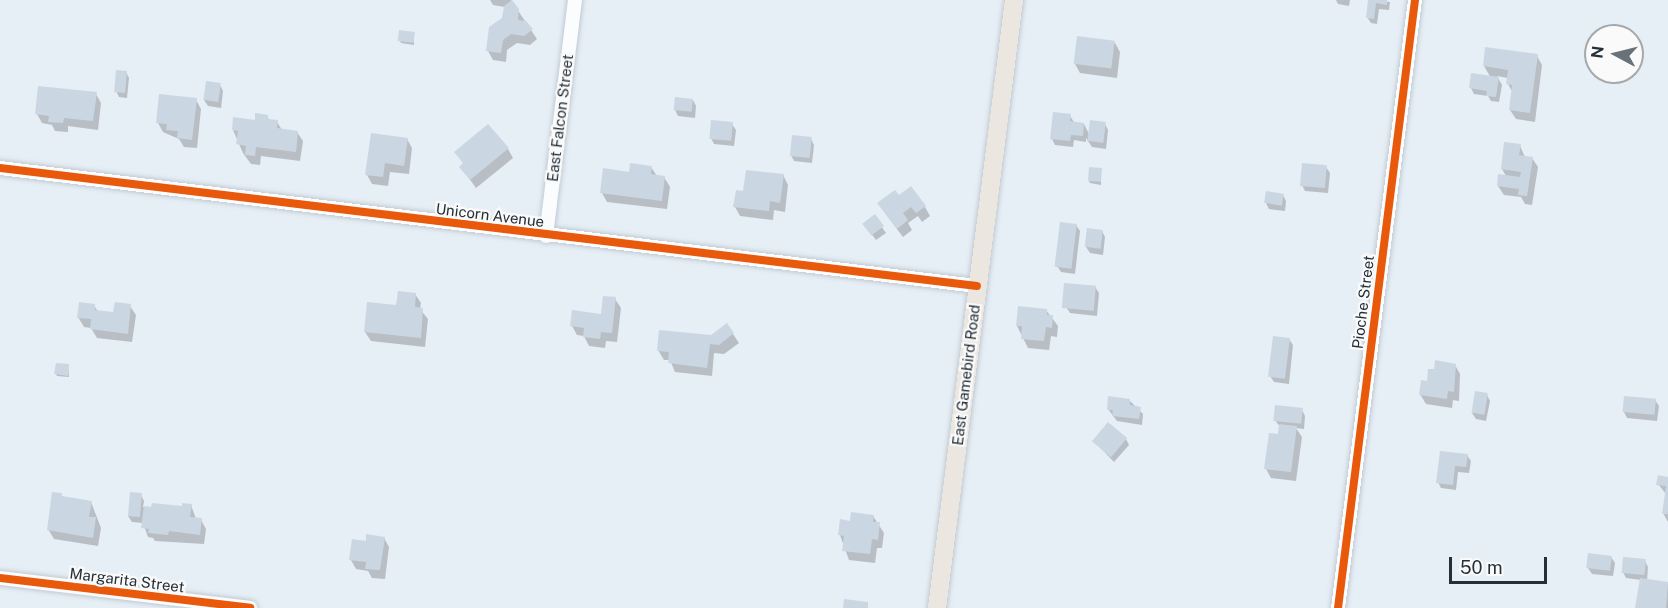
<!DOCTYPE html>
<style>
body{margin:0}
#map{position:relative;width:1668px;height:608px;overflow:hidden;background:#e6eef6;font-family:"Public Sans",sans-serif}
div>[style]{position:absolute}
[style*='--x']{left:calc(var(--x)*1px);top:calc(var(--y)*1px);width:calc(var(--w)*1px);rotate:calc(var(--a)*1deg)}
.shadow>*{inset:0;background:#0003}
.building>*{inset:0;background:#cad7e3;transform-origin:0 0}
.roads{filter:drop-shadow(0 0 2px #c1cbd2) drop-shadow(0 0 2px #c1cbd2)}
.minor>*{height:14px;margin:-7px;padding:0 7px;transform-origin:7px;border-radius:7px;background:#fbfcfe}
.major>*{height:18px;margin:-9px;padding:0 9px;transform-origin:9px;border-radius:9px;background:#ebe6e0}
.cycleway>*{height:8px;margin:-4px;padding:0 4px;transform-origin:4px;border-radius:4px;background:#e8590c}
span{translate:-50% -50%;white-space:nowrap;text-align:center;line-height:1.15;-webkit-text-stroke:4.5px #fafafa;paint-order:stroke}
.street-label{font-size:15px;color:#242f38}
.north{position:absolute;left:1584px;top:24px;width:60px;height:60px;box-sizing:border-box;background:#fafafa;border:2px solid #a4a9ac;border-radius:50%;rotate:277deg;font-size:16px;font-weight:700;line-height:24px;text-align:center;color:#242f38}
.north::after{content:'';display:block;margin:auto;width:21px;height:27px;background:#68727a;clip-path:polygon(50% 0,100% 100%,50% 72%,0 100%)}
.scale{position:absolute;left:1449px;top:557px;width:98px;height:27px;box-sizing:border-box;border:3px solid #242f38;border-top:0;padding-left:8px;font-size:18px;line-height:21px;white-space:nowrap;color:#242f38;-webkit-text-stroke:4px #fafafa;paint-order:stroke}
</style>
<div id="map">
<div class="shadow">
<i style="clip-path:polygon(490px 0,511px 0,537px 39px,530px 45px,517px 43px,507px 50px,506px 62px,493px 60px,488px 51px,503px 19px,505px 7px,493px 5px)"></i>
<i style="clip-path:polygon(1336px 0,1350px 0,1349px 6px,1338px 4px)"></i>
<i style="clip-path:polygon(1369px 0,1390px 2px,1389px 10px,1379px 9px,1377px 24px,1371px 23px,1367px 17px)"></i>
<i style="clip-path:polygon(414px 33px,414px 45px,401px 43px,400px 41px)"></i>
<i style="clip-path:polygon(1115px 43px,1120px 52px,1117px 78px,1080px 73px,1075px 64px)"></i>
<i style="clip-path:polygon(1537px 56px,1542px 65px,1535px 122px,1516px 119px,1510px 110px,1513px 93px,1508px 84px,1508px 78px,1497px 76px,1502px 85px,1499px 102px,1491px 101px,1488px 96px,1474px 94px,1471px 88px,1491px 78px,1484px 66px)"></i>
<i style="clip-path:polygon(126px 72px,129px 78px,127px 98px,119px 97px,116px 91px)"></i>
<i style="clip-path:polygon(220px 85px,223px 91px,221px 108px,208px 106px,204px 100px)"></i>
<i style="clip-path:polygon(96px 94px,101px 103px,98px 130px,68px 126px,68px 132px,55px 131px,52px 125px,42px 123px,37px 114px)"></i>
<i style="clip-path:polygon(196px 100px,201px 109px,197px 148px,184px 147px,179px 139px,163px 132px,158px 123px)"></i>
<i style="clip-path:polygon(693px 100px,696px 106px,695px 118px,678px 116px,675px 110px)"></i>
<i style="clip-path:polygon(267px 116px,270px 121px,277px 122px,282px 130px,297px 132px,303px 141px,300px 161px,261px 156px,260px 165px,251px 164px,243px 153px,233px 130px)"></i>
<i style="clip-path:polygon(1070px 116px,1074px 122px,1084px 124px,1089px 134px,1105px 124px,1108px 130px,1106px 149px,1092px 147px,1086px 138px,1086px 142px,1074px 140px,1073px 147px,1055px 145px,1052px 139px)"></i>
<i style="clip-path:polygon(732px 124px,736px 130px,734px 146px,714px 144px,711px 138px)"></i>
<i style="clip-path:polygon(407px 139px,412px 148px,409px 174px,390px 172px,388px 186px,372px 184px,367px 175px)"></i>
<i style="clip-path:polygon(811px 139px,814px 145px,812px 163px,794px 161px,791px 155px)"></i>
<i style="clip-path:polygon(1520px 146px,1525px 157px,1532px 158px,1538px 167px,1532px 205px,1525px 204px,1521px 197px,1504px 195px,1498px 186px,1506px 176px,1502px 169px)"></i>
<i style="clip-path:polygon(508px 149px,513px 158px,476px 188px,461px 167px,464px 164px,456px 152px)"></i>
<i style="clip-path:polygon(651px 167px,657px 176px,664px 177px,670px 187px,667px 209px,607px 202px,602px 193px,631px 173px)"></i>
<i style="clip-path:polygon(1326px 167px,1330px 173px,1328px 193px,1305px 191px,1302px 185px)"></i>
<i style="clip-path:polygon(1101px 170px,1101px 185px,1090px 183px,1089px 181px)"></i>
<i style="clip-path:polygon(783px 175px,788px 185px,785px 212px,774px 210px,773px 220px,740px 216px,735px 207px,745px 193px)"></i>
<i style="clip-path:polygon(1283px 195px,1286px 201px,1285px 211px,1269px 209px,1266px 203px)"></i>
<i style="clip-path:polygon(899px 197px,925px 207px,930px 216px,922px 222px,918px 216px,908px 223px,912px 230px,903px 237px,885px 213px)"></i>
<i style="clip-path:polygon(874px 216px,886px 233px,876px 240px,868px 229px)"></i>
<i style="clip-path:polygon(1076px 225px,1080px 231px,1075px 274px,1061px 272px,1057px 266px)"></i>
<i style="clip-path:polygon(1102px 231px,1105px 237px,1103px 255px,1090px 253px,1086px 247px)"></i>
<i style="clip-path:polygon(1095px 287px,1099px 293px,1097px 316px,1070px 313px,1066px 307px)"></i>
<i style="clip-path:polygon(415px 294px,421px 303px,420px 309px,428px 319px,425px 347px,371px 341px,365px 332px)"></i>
<i style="clip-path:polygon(615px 299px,621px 308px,617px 342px,606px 341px,605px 348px,589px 346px,584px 336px,577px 335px,572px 326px,602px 315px)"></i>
<i style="clip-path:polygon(94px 305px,98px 312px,115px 314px,130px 306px,136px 315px,132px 342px,97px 338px,91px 328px,84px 327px,78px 317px)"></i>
<i style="clip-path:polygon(1046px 310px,1058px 326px,1057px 337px,1051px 336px,1049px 350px,1028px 348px,1017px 326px)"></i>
<i style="clip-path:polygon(733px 334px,739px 343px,724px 354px,714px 353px,712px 376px,675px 372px,670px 360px,664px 360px,658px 350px)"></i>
<i style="clip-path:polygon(1289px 339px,1293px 345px,1289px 384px,1274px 382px,1270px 376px)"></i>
<i style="clip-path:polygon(68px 365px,69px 377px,57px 376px,56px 374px)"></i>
<i style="clip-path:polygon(1455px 365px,1460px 374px,1459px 401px,1453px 400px,1452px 408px,1426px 404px,1420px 394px,1435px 371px)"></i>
<i style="clip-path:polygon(1487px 395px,1490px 401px,1486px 421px,1476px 419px,1472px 413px)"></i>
<i style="clip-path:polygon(1129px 400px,1143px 414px,1142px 425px,1117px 421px,1108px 409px)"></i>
<i style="clip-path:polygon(1655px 400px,1659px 406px,1657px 421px,1627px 418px,1624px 412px)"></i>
<i style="clip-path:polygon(1302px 410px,1305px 416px,1304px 429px,1296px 428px,1302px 437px,1296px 481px,1271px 478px,1266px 469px,1280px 427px,1275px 420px)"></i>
<i style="clip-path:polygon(1126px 439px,1129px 445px,1114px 462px,1094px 441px)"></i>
<i style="clip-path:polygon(1441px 452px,1467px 455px,1471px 461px,1469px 473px,1458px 472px,1456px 490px,1441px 488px,1438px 482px)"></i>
<i style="clip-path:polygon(1668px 478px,1668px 522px,1663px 513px,1666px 494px,1658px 484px)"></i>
<i style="clip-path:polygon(61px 495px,63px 498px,91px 502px,101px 528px,98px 546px,54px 539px,48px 529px)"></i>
<i style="clip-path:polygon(141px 495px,144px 501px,143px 507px,183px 508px,191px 505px,196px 519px,201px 520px,206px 529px,204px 544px,155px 541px,153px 538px,148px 537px,143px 523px,132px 522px,128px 516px)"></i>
<i style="clip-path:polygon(873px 516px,884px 533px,882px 548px,877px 548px,875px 563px,849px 560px,840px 535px,852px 522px)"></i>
<i style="clip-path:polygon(384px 538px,389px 547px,385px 579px,372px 578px,368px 571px,356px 569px,351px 560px,367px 543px)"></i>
<i style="clip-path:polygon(1611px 557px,1615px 563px,1613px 576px,1592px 574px,1588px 568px)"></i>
<i style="clip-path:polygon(1645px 561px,1648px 567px,1647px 581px,1668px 584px,1668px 608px,1637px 608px,1641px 580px,1626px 578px,1623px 572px)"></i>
</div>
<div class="building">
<i style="clip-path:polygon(512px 0,519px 9px,518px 20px,526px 21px,533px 29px,524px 36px,511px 34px,503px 40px,501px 53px,486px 51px,489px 27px,502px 18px,504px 6px)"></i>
<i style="clip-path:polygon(1368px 0,1387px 0,1387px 5px,1376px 3px,1374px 19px,1366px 18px)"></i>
<i style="left:399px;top:30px;width:16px;height:11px;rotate:7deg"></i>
<i style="left:1077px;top:36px;width:38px;height:28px;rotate:7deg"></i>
<i style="clip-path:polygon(1485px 47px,1538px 54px,1530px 113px,1509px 110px,1512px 85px,1506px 84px,1508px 70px,1483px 66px)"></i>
<i style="left:116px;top:70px;width:11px;height:22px;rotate:5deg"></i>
<i style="clip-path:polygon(1471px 73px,1499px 77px,1496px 97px,1486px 96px,1487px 91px,1469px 88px)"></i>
<i style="left:206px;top:81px;width:15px;height:19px;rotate:8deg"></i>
<i style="clip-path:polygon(38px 86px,97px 92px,93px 121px,64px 118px,63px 123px,48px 122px,49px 116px,35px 114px)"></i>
<i style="clip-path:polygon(159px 94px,197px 98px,192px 140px,177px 138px,178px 131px,166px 130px,167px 124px,156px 123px)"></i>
<i style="left:675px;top:97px;width:18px;height:13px;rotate:6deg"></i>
<i style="clip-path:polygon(1053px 112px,1071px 114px,1070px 121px,1084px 123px,1083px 136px,1071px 135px,1070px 141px,1050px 139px)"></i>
<i style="clip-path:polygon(255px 113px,268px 115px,268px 119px,278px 120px,277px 128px,298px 131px,296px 152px,256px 147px,255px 156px,245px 155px,246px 146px,236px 144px,238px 131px,232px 130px,233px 117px,255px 120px)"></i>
<i style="left:711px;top:120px;width:22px;height:19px;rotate:5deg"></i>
<i style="left:1090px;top:120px;width:16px;height:21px;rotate:7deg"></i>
<i style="clip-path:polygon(488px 124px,509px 148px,470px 180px,459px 167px,463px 163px,454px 152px)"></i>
<i style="clip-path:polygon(371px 133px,408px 138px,404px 166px,385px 163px,383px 177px,365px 175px)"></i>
<i style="left:792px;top:135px;width:20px;height:21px;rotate:6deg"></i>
<i style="clip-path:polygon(1504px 142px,1521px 144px,1519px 155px,1533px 157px,1527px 196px,1518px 195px,1519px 189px,1497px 186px,1498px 174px,1520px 177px,1521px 172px,1501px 169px)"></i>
<i style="clip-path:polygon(630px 163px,652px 166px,651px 174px,665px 176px,662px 201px,600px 193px,603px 168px,629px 172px)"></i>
<i style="left:1302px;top:163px;width:25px;height:23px;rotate:5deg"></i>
<i style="left:1089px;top:167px;width:13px;height:14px;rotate:4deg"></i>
<i style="clip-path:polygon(746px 170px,784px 174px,780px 203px,770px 201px,769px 211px,733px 207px,736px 190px,743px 191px)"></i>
<i style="clip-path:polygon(911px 186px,926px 206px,916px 213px,911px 207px,903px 213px,908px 220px,897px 229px,877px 203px,895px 190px,899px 195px)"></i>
<i style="left:1266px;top:191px;width:18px;height:12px;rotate:9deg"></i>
<i style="left:875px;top:214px;width:15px;height:16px;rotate:53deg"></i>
<i style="left:1060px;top:222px;width:17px;height:45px;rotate:7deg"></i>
<i style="left:1087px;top:228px;width:16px;height:19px;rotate:7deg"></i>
<i style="left:1064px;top:283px;width:32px;height:25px;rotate:5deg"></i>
<i style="clip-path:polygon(398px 291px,416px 293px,415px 307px,423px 308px,421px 338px,364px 332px,367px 302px,396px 305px)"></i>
<i style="clip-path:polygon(603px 296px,616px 297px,612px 333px,601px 332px,600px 339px,583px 337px,584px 328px,570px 326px,572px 310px,601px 314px)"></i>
<i style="clip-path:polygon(79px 302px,95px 304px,95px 310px,113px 312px,115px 302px,131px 304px,128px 334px,90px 329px,91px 319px,77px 318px)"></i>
<i style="clip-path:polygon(1018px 306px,1047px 309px,1047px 315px,1053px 315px,1052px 328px,1046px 327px,1044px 341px,1021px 339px,1022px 326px,1016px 326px)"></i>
<i style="clip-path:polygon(727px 323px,734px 333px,719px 345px,710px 344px,707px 368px,668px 363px,669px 352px,657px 351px,659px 330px,711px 335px)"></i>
<i style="left:1273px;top:336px;width:17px;height:41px;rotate:7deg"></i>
<i style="clip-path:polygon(1435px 360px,1456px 364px,1454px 392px,1448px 391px,1447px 399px,1419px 395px,1421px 380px,1427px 381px,1428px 369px,1434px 369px)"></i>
<i style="clip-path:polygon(56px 363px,69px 364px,68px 376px,54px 374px)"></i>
<i style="left:1475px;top:391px;width:13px;height:22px;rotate:9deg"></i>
<i style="clip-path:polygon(1108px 396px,1130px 399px,1130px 405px,1141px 407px,1139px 419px,1112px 416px,1113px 410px,1107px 410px)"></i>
<i style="left:1624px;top:396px;width:32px;height:16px;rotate:5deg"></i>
<i style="left:1275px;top:405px;width:28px;height:16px;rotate:6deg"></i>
<i style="left:1108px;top:422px;width:25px;height:25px;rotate:40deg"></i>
<i style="clip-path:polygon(1279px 424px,1297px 426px,1291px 472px,1264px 469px,1269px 433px,1278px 434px)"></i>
<i style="clip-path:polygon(1440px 451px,1468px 454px,1466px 467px,1455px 466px,1453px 485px,1436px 483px)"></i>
<i style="clip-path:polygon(1658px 475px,1668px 477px,1668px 514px,1662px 514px,1666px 486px,1656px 485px)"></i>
<i style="clip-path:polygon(52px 492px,62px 493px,62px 496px,92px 501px,89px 517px,96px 517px,93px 538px,47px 530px)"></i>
<i style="left:130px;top:492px;width:12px;height:24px;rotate:5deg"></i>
<i style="clip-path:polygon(152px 503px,182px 506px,182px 503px,192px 504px,190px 517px,202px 518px,200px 535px,169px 531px,168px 535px,148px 533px,149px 529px,141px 528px,144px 506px,151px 507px)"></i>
<i style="clip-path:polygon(851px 512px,874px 515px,873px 522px,880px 522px,878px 540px,872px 539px,870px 554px,842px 551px,844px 536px,838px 535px,840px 519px,850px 521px)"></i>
<i style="clip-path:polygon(366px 534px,385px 537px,380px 570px,365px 569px,366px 562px,349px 560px,352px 539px,366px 541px)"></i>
<i style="left:1588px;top:553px;width:24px;height:15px;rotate:7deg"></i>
<i style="left:1623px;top:557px;width:23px;height:16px;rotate:5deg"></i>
<i style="clip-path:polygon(1640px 578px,1668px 582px,1666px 608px,1635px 608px)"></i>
<i style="clip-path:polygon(844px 599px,868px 602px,868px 608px,843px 608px)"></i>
</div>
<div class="roads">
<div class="minor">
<i style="--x:0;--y:168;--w:984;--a:6.89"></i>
<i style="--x:546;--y:236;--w:238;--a:-83"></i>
<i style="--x:0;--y:578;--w:252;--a:6.8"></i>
<i style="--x:1338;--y:608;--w:613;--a:-82.78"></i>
</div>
<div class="major">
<i style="--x:937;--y:608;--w:613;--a:-82.78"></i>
</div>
</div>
<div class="cycleway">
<i style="--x:0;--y:168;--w:984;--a:6.89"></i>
<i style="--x:0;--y:578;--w:252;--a:6.8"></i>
<i style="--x:1338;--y:608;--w:613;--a:-82.78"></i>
</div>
<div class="street-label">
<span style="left:560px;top:118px;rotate:-83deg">East Falcon Street</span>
<span style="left:490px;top:215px;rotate:7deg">Unicorn Avenue</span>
<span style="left:1363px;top:302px;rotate:-83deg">Pioche Street</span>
<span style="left:966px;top:375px;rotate:-83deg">East Gamebird Road</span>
<span style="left:127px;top:580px;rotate:7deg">Margarita Street</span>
</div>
<div class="north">N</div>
<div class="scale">50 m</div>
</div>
